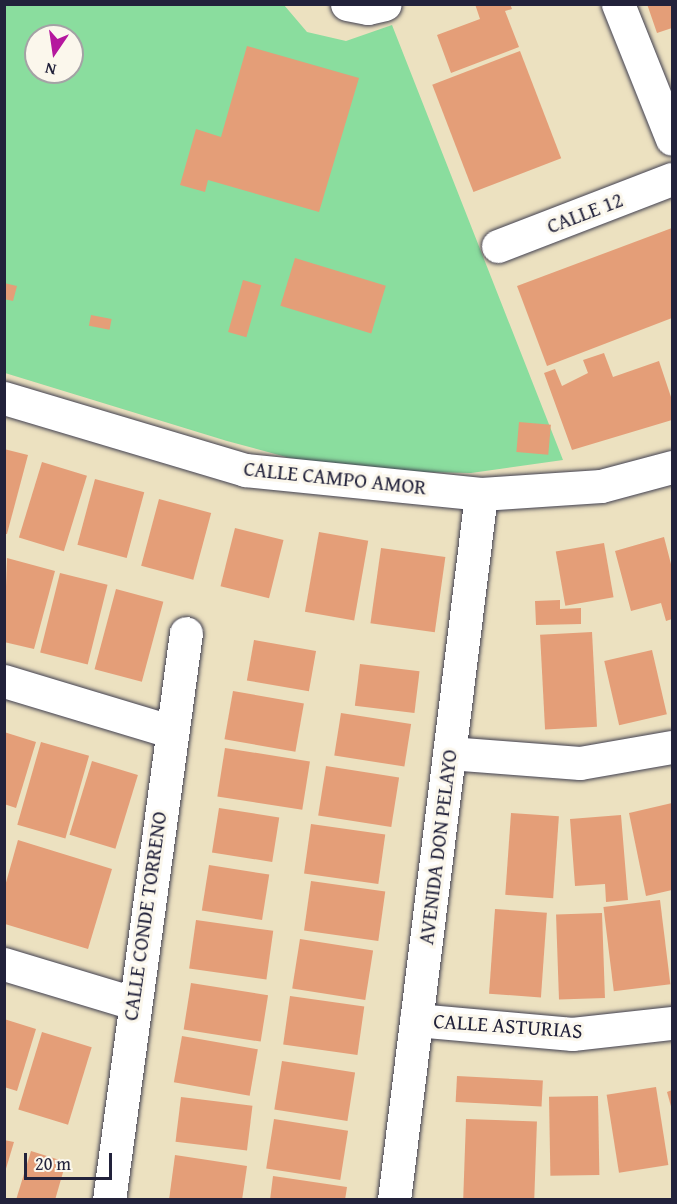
<!DOCTYPE html>
<style>
body{margin:0}
#map{position:relative;width:677px;height:1204px;overflow:hidden;background:#ece1c0;font-family:"Gentium Book Plus",serif}
div>[style]{position:absolute}
[style*='--x']{left:calc(var(--x)*1px);top:calc(var(--y)*1px);width:calc(var(--w)*1px);rotate:calc(var(--a)*1deg)}
.green>*{inset:0;background:#8add9e}
.building>*{inset:0;background:#e49e78;transform-origin:0 0}
.roads{filter:drop-shadow(0 0 2px #403f4f) drop-shadow(0 0 2px #403f4f)}
.minor>*{height:33px;margin:-16.5px;padding:0 16.5px;transform-origin:16.5px;border-radius:16.5px;background:#fff}
span{translate:-50% -50%;white-space:nowrap;text-align:center;line-height:1.15;-webkit-text-stroke:6px #fbf7ec;paint-order:stroke}
.street-label{font-size:21px;color:#22223b}
.frame{position:absolute;inset:0;border:6px solid #22223b;pointer-events:none}
.north{position:absolute;left:24px;top:24px;width:60px;height:60px;box-sizing:border-box;background:#fbf7ec;border:2px solid #a4a2a5;border-radius:50%;rotate:193deg;font-size:16px;font-weight:700;line-height:24px;text-align:center;color:#22223b}
.north::after{content:'';display:block;margin:auto;width:21px;height:27px;background:#b5179e;clip-path:polygon(50% 0,100% 100%,50% 72%,0 100%)}
.scale{position:absolute;left:24px;top:1153px;width:88px;height:27px;box-sizing:border-box;border:3px solid #22223b;border-top:0;padding-left:8px;font-size:18px;line-height:21px;white-space:nowrap;color:#22223b;-webkit-text-stroke:4px #fbf7ec;paint-order:stroke}
</style>
<div id="map">
<div class="green">
<i style="clip-path:polygon(evenodd,5px 5px,284px 5px,307px 32px,346px 41px,392px 25px,563px 460px,471px 473px,370px 471px,290px 458px,227px 441px,5px 373px,5px 5px,36px 36px,72px 36px,72px 72px,36px 72px,36px 36px)"></i>
</div>
<div class="building">
<i style="clip-path:polygon(475px 4px,510px 4px,512px 9px,505px 11px,519px 47px,451px 73px,437px 35px,480px 19px)"></i>
<i style="clip-path:polygon(647px 4px,672px 4px,672px 28px,657px 33px)"></i>
<i style="clip-path:polygon(247px 46px,359px 78px,319px 212px,208px 180px,205px 192px,180px 185px,196px 129px,221px 137px)"></i>
<i style="left:520px;top:51px;width:115px;height:94px;rotate:69deg"></i>
<i style="clip-path:polygon(672px 228px,672px 318px,547px 366px,517px 286px)"></i>
<i style="left:295px;top:258px;width:95px;height:50px;rotate:17deg"></i>
<i style="left:243px;top:280px;width:19px;height:54px;rotate:16deg"></i>
<i style="clip-path:polygon(4px 283px,17px 286px,13px 301px,4px 299px)"></i>
<i style="left:91px;top:315px;width:21px;height:11px;rotate:11deg"></i>
<i style="clip-path:polygon(604px 353px,613px 377px,659px 361px,672px 400px,672px 420px,572px 450px,544px 373px,555px 369px,562px 386px,588px 373px,583px 360px)"></i>
<i style="left:519px;top:422px;width:32px;height:30px;rotate:5deg"></i>
<i style="clip-path:polygon(4px 449px,28px 455px,7px 534px,4px 534px)"></i>
<i style="left:42px;top:462px;width:47px;height:79px;rotate:17deg"></i>
<i style="left:95px;top:479px;width:51px;height:68px;rotate:15deg"></i>
<i style="left:159px;top:499px;width:54px;height:69px;rotate:15deg"></i>
<i style="left:235px;top:528px;width:50px;height:60px;rotate:14deg"></i>
<i style="left:319px;top:532px;width:50px;height:81px;rotate:10deg"></i>
<i style="clip-path:polygon(664px 537px,672px 568px,672px 619px,666px 621px,661px 603px,631px 611px,615px 551px)"></i>
<i style="left:604px;top:543px;width:55px;height:49px;rotate:80deg"></i>
<i style="left:381px;top:548px;width:65px;height:76px;rotate:8deg"></i>
<i style="clip-path:polygon(7px 558px,55px 571px,34px 649px,4px 642px)"></i>
<i style="left:60px;top:573px;width:49px;height:82px;rotate:14deg"></i>
<i style="left:116px;top:589px;width:49px;height:83px;rotate:15deg"></i>
<i style="clip-path:polygon(560px 600px,560px 609px,581px 608px,581px 624px,536px 625px,535px 601px)"></i>
<i style="left:592px;top:632px;width:95px;height:52px;rotate:87deg"></i>
<i style="left:254px;top:640px;width:63px;height:41px;rotate:10deg"></i>
<i style="left:652px;top:650px;width:66px;height:49px;rotate:77deg"></i>
<i style="left:360px;top:664px;width:60px;height:42px;rotate:7deg"></i>
<i style="left:233px;top:691px;width:72px;height:49px;rotate:10deg"></i>
<i style="left:341px;top:713px;width:71px;height:43px;rotate:9deg"></i>
<i style="clip-path:polygon(4px 732px,36px 742px,16px 808px,4px 804px)"></i>
<i style="left:41px;top:742px;width:50px;height:86px;rotate:16deg"></i>
<i style="left:225px;top:748px;width:86px;height:49px;rotate:9deg"></i>
<i style="left:92px;top:761px;width:48px;height:77px;rotate:17deg"></i>
<i style="left:326px;top:766px;width:74px;height:50px;rotate:9deg"></i>
<i style="clip-path:polygon(672px 803px,672px 890px,646px 896px,629px 813px)"></i>
<i style="left:219px;top:808px;width:61px;height:45px;rotate:9deg"></i>
<i style="left:511px;top:813px;width:48px;height:82px;rotate:4deg"></i>
<i style="clip-path:polygon(621px 815px,628px 900px,606px 902px,605px 884px,575px 886px,570px 819px)"></i>
<i style="left:311px;top:824px;width:75px;height:50px;rotate:8deg"></i>
<i style="clip-path:polygon(18px 840px,112px 869px,88px 949px,5px 924px,5px 886px)"></i>
<i style="left:209px;top:865px;width:61px;height:46px;rotate:9deg"></i>
<i style="left:311px;top:881px;width:75px;height:50px;rotate:8deg"></i>
<i style="left:660px;top:900px;width:85px;height:57px;rotate:83deg"></i>
<i style="left:495px;top:909px;width:52px;height:85px;rotate:4deg"></i>
<i style="left:602px;top:913px;width:85px;height:46px;rotate:88deg"></i>
<i style="left:196px;top:920px;width:78px;height:49px;rotate:8deg"></i>
<i style="left:300px;top:939px;width:74px;height:50px;rotate:9deg"></i>
<i style="left:191px;top:983px;width:78px;height:47px;rotate:9deg"></i>
<i style="left:290px;top:996px;width:75px;height:49px;rotate:8deg"></i>
<i style="clip-path:polygon(4px 1019px,36px 1029px,17px 1091px,4px 1087px)"></i>
<i style="left:42px;top:1032px;width:52px;height:81px;rotate:17deg"></i>
<i style="left:182px;top:1036px;width:77px;height:47px;rotate:10deg"></i>
<i style="left:282px;top:1061px;width:74px;height:49px;rotate:9deg"></i>
<i style="left:457px;top:1076px;width:86px;height:26px;rotate:3deg"></i>
<i style="left:656px;top:1087px;width:79px;height:50px;rotate:81deg"></i>
<i style="clip-path:polygon(672px 1090px,672px 1110px,667px 1092px)"></i>
<i style="left:598px;top:1096px;width:79px;height:49px;rotate:89deg"></i>
<i style="left:181px;top:1097px;width:72px;height:45px;rotate:7deg"></i>
<i style="left:274px;top:1119px;width:75px;height:50px;rotate:9deg"></i>
<i style="left:466px;top:1119px;width:71px;height:81px;rotate:2deg"></i>
<i style="clip-path:polygon(4px 1140px,14px 1142px,5px 1172px,4px 1172px)"></i>
<i style="clip-path:polygon(31px 1151px,66px 1162px,55px 1200px,16px 1200px)"></i>
<i style="clip-path:polygon(175px 1155px,247px 1166px,242px 1200px,169px 1200px)"></i>
<i style="clip-path:polygon(273px 1176px,347px 1187px,345px 1200px,270px 1200px)"></i>
</div>
<div class="roads">
<div class="minor">
<i style="--x:347;--y:4;--w:21;--a:11"></i>
<i style="--x:368;--y:8;--w:17;--a:-13"></i>
<i style="--x:618;--y:4;--w:145;--a:68.2"></i>
<i style="--x:498;--y:246;--w:186;--a:-21.1"></i>
<i style="--x:4;--y:398;--w:252;--a:16.6"></i>
<i style="--x:245;--y:470;--w:237;--a:5.8"></i>
<i style="--x:481;--y:494;--w:120;--a:-3.8"></i>
<i style="--x:601;--y:486;--w:73;--a:-15"></i>
<i style="--x:4;--y:681;--w:173;--a:16.8"></i>
<i style="--x:449;--y:753;--w:131;--a:4.4"></i>
<i style="--x:580;--y:763;--w:93;--a:-9.9"></i>
<i style="--x:4;--y:964;--w:135;--a:16.8"></i>
<i style="--x:416;--y:1020;--w:157;--a:5.1"></i>
<i style="--x:572;--y:1034;--w:101;--a:-6.3"></i>
<i style="--x:109;--y:1200;--w:572;--a:-82.27"></i>
<i style="--x:394;--y:1200;--w:711;--a:-82.97"></i>
</div>
</div>
<div class="street-label">
<span style="left:585px;top:213px;rotate:-21deg">CALLE 12</span>
<span style="left:335px;top:478px;rotate:6deg">CALLE CAMPO AMOR</span>
<span style="left:438px;top:847px;rotate:-83deg">AVENIDA DON PELAYO</span>
<span style="left:145px;top:916px;rotate:-82deg">CALLE CONDE TORRENO</span>
<span style="left:508px;top:1026px;rotate:4deg">CALLE ASTURIAS</span>
</div>
<div class="frame"></div>
<div class="north">N</div>
<div class="scale">20 m</div>
</div>
